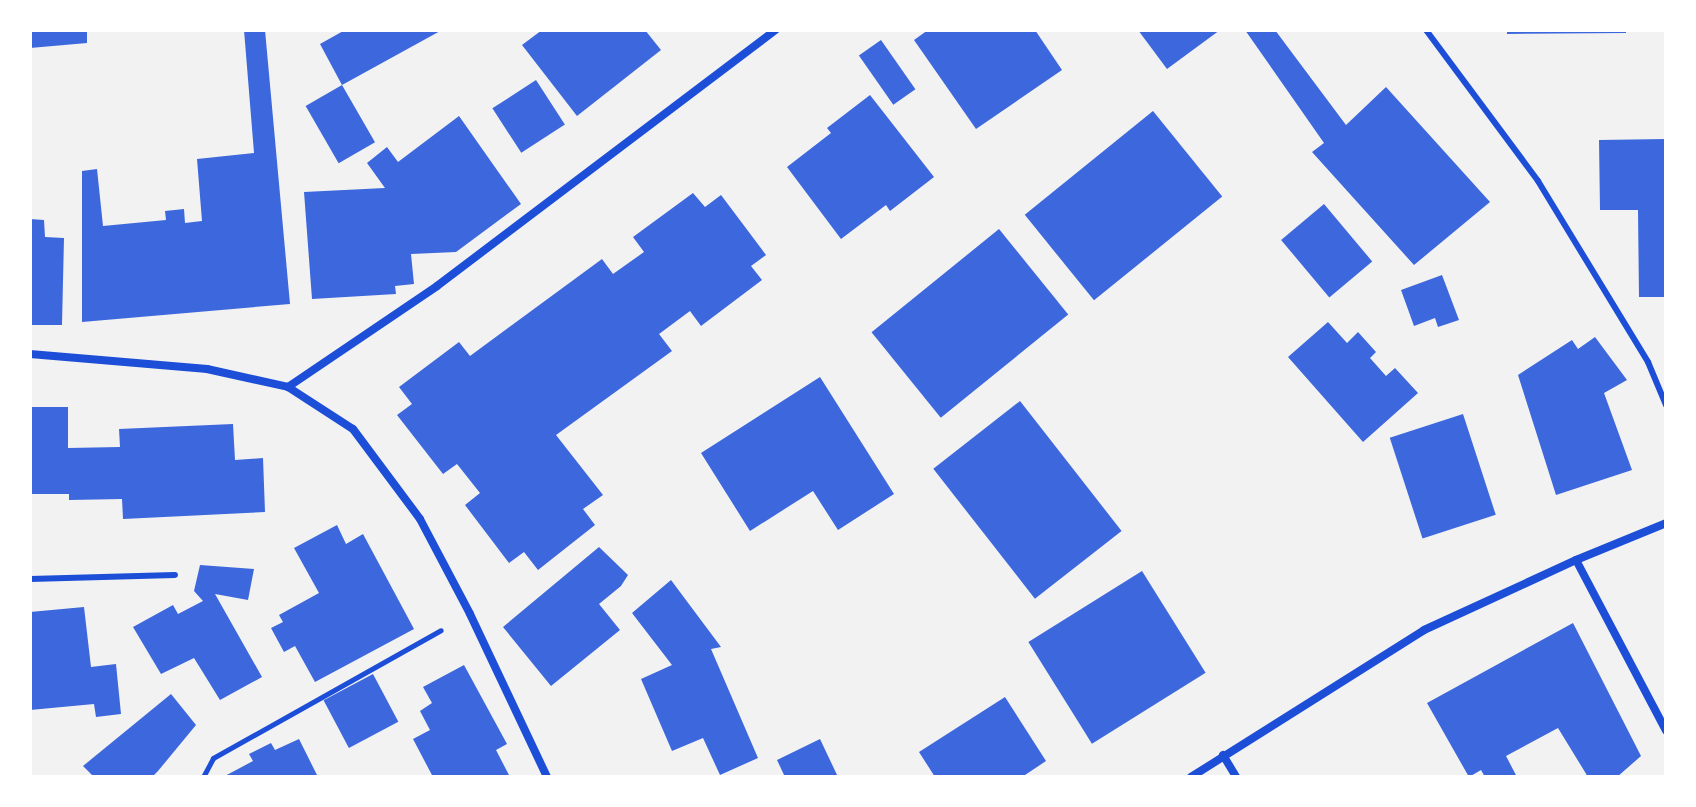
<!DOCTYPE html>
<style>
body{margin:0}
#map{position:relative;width:1696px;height:807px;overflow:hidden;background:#f2f2f2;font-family:"Titillium Web",sans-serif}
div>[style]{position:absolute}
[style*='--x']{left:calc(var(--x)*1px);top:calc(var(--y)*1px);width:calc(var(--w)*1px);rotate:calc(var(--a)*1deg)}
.building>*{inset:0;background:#3d67dc;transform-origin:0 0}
.path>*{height:5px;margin:-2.5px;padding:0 2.5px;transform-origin:2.5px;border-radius:2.5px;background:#1d4ed8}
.service>*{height:6px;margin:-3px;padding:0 3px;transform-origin:3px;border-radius:3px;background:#1d4ed8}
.minor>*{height:8px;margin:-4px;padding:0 4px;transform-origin:4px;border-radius:4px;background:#1d4ed8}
span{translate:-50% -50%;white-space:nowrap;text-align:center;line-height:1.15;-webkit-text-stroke:7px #fff;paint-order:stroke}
.frame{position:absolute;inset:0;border:32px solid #fff;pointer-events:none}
</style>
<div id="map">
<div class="building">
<i style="clip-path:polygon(30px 30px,87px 30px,87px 43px,30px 48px)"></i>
<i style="clip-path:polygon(244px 30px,265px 30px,290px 304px,82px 322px,82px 171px,97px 169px,103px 226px,166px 220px,165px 211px,184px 209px,185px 223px,202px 221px,197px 159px,254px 153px)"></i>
<i style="clip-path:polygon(345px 30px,442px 30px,342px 85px,320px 44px)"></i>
<i style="clip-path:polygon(542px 30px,645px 30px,661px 50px,577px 116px,522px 45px)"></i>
<i style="clip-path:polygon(928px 30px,1035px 30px,1062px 70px,976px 129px,914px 40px)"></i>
<i style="clip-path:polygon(1138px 30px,1220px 30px,1167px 69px)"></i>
<i style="clip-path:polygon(1245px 30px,1275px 30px,1346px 125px,1386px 87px,1490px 202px,1414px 265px,1312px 152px,1324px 143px)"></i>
<i style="clip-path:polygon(1507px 30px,1626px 30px,1626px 33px,1507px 34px)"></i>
<i style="left:881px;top:40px;width:60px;height:27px;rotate:55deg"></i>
<i style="left:536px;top:80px;width:53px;height:52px;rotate:57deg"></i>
<i style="left:342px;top:85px;width:66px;height:42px;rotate:60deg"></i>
<i style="clip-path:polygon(870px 95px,934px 177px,890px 211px,886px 205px,841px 239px,787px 167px,831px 133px,827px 128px)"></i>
<i style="left:1153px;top:111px;width:110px;height:165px;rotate:51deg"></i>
<i style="clip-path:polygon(459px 116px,521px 204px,456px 252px,411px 254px,414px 284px,395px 286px,396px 294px,312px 299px,304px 192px,385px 188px,367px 163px,387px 147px,398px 162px)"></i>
<i style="clip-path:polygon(1666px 139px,1666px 297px,1639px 297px,1638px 210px,1600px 210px,1599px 140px)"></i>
<i style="clip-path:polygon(693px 193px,705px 207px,721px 195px,766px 255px,751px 266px,762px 280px,701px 326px,690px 311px,659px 334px,672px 351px,556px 435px,603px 495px,583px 509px,595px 525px,538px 570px,524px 552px,509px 563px,465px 505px,480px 493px,457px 464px,443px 474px,397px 415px,412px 404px,399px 387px,459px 342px,470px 356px,602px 259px,613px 274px,644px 252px,633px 237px)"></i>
<i style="left:1324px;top:204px;width:75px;height:56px;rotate:50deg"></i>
<i style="clip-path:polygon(30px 219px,44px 220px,45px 237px,64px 238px,62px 325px,30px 325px)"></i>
<i style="left:999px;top:229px;width:110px;height:164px;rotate:51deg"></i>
<i style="clip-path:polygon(1442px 275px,1459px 320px,1438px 327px,1435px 318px,1414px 326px,1401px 290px)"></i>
<i style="clip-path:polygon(1328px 322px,1347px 343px,1358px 332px,1376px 352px,1370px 358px,1386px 376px,1395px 368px,1418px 393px,1363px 442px,1288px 357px)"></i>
<i style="clip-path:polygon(1595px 337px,1627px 380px,1604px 393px,1632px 470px,1556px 495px,1518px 375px,1572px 340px,1578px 349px)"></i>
<i style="clip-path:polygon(820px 377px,894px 494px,838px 530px,813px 491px,750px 531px,701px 453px)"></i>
<i style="left:1020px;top:401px;width:165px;height:110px;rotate:52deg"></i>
<i style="clip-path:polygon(30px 407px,68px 407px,68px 448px,120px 447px,119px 429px,233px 424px,235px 460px,263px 458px,265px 512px,123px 519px,122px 499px,69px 500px,69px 494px,30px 494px)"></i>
<i style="left:1463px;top:414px;width:106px;height:77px;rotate:72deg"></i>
<i style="clip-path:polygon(337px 525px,346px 544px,363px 534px,414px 629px,315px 682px,295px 646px,284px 652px,271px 628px,283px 622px,279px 615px,319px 593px,294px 548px)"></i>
<i style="clip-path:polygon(599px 547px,628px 575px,621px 586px,599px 604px,620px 630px,551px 686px,503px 627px)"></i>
<i style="clip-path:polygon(200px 565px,254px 569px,248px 600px,215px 594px,262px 677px,220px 700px,194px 658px,161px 674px,133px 627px,173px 605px,178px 614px,203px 601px,194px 591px)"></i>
<i style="left:1142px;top:571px;width:120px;height:134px;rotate:58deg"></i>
<i style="clip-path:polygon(671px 580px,721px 647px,711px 649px,758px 758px,720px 775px,703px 738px,672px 751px,641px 679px,672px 665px,632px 613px)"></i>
<i style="clip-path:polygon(84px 607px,91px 667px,116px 664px,121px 714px,96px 717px,94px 704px,30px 710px,30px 612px)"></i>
<i style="clip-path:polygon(1573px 623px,1641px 756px,1617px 777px,1588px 777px,1558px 728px,1506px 756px,1517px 777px,1485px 777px,1481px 770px,1469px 777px,1427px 703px)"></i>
<i style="clip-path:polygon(464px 665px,507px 744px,496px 750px,510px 777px,433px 777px,413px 739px,430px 730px,420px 711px,432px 703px,423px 687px)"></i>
<i style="left:373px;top:674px;width:54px;height:56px;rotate:62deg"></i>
<i style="clip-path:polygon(171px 694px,196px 725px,158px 771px,152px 777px,94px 777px,83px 766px)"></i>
<i style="clip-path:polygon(1005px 697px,1046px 761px,1022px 777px,935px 777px,919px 752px)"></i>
<i style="clip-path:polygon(299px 739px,318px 777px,223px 777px,253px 761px,249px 754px,271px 743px,275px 750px)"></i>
<i style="clip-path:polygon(820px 739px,838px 777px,785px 777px,777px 760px)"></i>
</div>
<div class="path">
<i style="--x:203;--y:777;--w:21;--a:-62"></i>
<i style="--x:213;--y:758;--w:261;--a:-29.3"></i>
</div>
<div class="service">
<i style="--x:1426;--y:30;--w:188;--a:53.4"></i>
<i style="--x:1538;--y:181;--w:212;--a:58.7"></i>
<i style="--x:1648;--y:362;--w:47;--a:67.3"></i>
<i style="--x:30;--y:579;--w:145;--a:-1.6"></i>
</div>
<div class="minor">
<i style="--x:30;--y:354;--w:178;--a:4.8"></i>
<i style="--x:207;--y:369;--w:83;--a:12.5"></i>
<i style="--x:288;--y:387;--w:77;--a:32.9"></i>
<i style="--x:353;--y:429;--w:112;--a:53.3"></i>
<i style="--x:420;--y:519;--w:107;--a:62.2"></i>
<i style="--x:470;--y:614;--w:180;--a:64.7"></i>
<i style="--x:288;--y:387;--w:180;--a:-34.1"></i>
<i style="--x:437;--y:286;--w:425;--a:-37.1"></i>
<i style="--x:1576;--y:560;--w:193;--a:62.2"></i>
<i style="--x:1223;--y:755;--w:26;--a:59"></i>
<i style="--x:1191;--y:777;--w:275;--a:-32.2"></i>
<i style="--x:1424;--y:630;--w:167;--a:-24.7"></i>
<i style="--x:1576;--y:560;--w:97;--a:-22.3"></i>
</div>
<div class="frame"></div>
</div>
